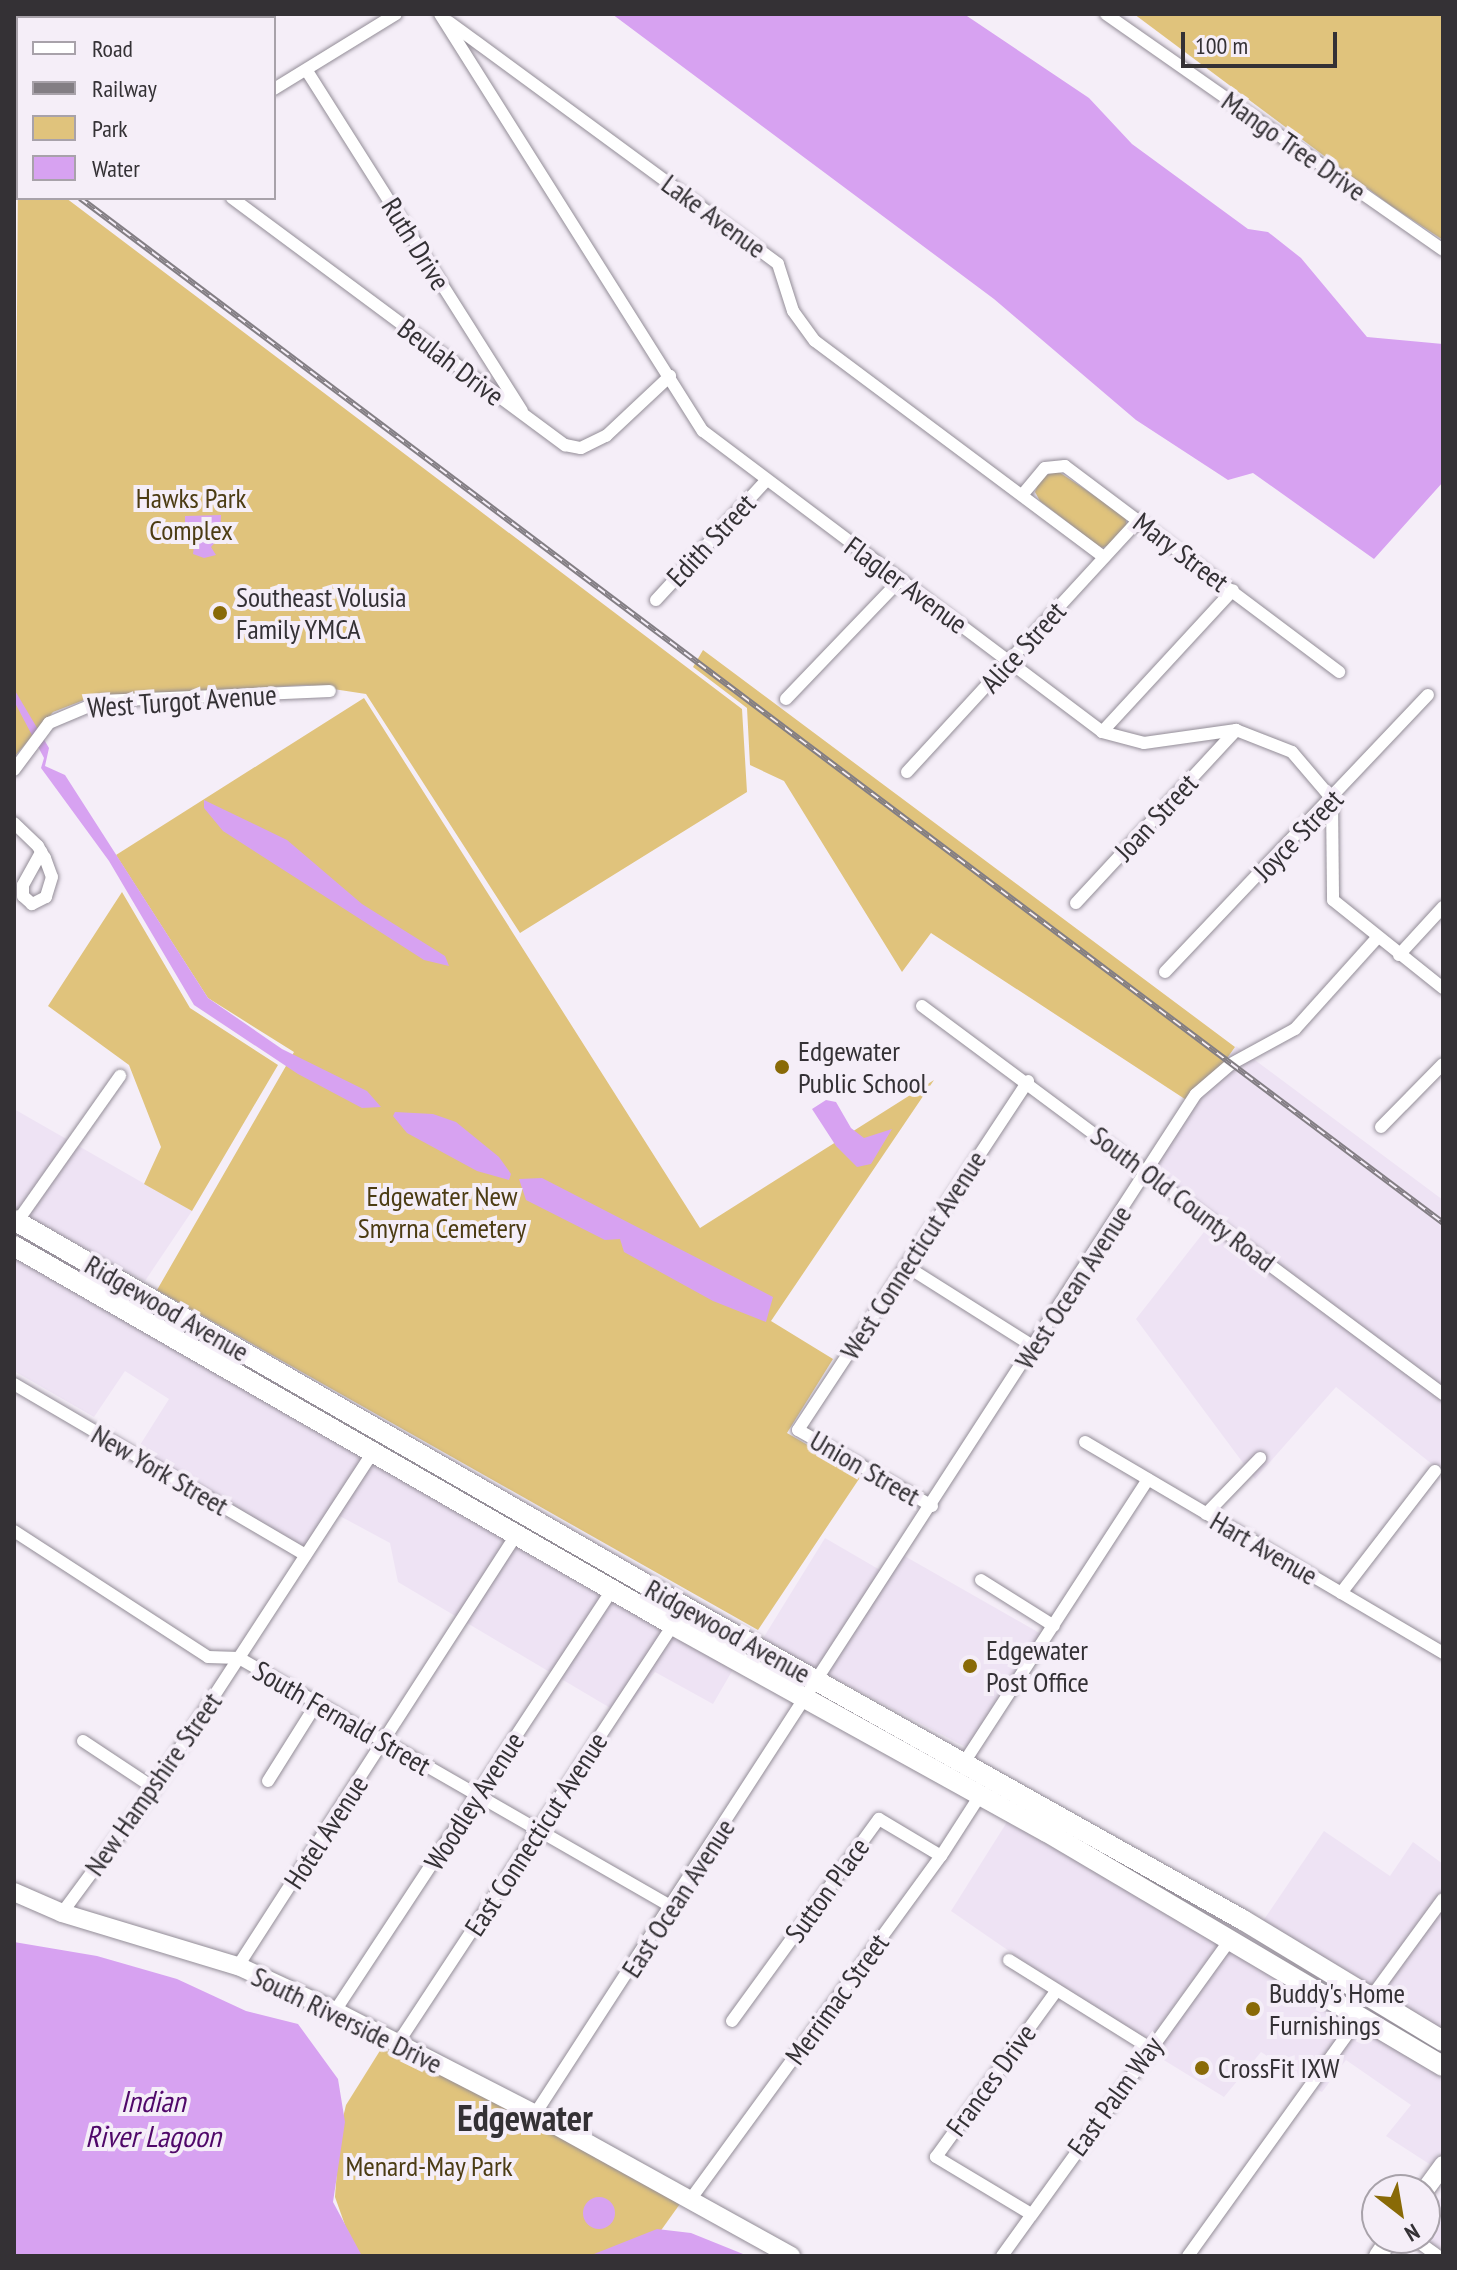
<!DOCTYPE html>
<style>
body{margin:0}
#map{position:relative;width:1457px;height:2270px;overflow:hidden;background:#f5eef8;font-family:"PT Sans Narrow",sans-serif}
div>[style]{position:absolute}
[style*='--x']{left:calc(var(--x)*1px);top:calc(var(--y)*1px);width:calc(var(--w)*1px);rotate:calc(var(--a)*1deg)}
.built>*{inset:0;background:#eee3f4}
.green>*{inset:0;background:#e0c37c}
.water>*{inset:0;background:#d7a2f1}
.round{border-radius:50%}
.roads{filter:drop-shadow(0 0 2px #938d97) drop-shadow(0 0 2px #938d97)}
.street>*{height:12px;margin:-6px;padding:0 6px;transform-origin:6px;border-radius:6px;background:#fff}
.secondary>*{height:18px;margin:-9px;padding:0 9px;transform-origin:9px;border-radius:9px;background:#fff}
.primary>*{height:20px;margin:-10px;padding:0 10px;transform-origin:10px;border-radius:10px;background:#fff}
.rail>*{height:6px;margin-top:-3px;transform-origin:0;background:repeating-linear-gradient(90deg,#f5eef8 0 9px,#837e84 0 18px);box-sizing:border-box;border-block:2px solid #837e84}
.dots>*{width:22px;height:22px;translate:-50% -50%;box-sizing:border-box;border:4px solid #f5eef8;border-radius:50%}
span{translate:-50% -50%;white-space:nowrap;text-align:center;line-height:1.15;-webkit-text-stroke:8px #f5eef8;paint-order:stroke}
.street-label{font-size:28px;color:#343135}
.park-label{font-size:28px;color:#4c3c13}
.poi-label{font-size:28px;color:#343135}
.left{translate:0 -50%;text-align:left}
.water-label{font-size:30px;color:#500869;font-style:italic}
.district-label{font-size:36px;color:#343135;font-weight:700}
.frame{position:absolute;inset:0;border:16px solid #343135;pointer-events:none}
.legend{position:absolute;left:16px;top:16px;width:260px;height:184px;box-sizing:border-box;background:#f5eef8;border:2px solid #a8a2aa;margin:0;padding:10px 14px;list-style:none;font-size:24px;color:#343135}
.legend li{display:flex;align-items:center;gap:16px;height:40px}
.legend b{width:40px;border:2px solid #a8a2aa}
.north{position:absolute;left:1361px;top:2174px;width:80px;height:80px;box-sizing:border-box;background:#f5eef8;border:2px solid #a8a2aa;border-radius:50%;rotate:149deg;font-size:22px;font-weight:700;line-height:32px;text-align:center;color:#343135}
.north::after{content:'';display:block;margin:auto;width:28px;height:36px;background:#896a07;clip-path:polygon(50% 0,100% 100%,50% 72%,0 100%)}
.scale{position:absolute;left:1181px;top:32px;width:156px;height:36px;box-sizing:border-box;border:4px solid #343135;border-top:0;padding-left:10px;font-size:24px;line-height:28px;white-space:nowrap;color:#343135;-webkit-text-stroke:6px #f5eef8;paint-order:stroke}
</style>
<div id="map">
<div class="built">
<i style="clip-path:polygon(14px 14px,248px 14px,18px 18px,14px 158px)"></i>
<i style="clip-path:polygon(1236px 1046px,1443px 1200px,1443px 1473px,1336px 1387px,1255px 1479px,1136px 1319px,1207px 1228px,1142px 1177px)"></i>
<i style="clip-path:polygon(14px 1109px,192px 1211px,145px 1281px,14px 1209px)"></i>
<i style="clip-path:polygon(14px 1253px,735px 1666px,713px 1704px,655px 1672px,622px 1715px,398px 1582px,390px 1543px,338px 1515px,312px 1556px,135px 1453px,169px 1399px,125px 1371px,94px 1417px,14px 1371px)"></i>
<i style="clip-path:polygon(825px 1538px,880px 1570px,894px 1550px,1050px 1639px,971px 1750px,762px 1640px)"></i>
<i style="clip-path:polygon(1007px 1822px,1221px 1942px,1145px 2045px,951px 1911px)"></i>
<i style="clip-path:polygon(1324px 1831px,1390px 1876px,1413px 1842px,1443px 1864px,1443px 2033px,1263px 1921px)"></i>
<i style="clip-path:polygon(1231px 1948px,1351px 2019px,1306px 2082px,1261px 2052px,1224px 2097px,1154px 2054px)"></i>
<i style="clip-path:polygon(1361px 2026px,1443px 2079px,1443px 2155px,1434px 2167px,1386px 2136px,1411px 2105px,1346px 2060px,1322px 2092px,1316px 2089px)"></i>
<i style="clip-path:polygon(1443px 2195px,1443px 2251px,1425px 2238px,1425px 2219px)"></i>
</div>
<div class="green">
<i style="clip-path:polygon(1134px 14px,1443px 14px,1443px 240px,1390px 205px)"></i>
<i style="clip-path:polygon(18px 162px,18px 198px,66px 198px,742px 709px,747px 792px,520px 933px,366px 694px,307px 685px,92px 697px,53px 712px,14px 757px)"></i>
<i style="clip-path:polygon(1056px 470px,1125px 516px,1127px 526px,1109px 545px,1101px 548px,1040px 501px,1035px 492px,1040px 479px)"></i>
<i style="clip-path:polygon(703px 650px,1235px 1047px,1194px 1105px,931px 933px,902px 972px,784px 781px,750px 765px,747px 708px,693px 667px)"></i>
<i style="clip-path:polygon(364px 698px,700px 1228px,934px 1080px,771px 1321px,833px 1359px,787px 1433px,861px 1476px,758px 1630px,157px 1290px,294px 1052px,208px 998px,116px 855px)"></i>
<i style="clip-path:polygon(122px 892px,190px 1008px,278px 1065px,192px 1211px,144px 1184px,161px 1147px,129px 1065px,48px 1006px)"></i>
<i style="clip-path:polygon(386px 2041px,682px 2201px,657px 2236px,609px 2256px,356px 2256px,335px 2197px,340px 2130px,346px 2105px)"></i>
</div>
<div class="water">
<i style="clip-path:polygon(612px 14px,964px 14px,1089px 98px,1132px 144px,1248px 229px,1268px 232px,1301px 258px,1367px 337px,1443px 344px,1443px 482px,1374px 559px,1253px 473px,1228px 480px,1136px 420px,994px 299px)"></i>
<i style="clip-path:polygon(221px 515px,220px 537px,211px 547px,216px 555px,204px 558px,193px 554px,195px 537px,185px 532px,185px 516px)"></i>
<i style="clip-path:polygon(14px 689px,49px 748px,45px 766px,65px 775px,208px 998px,282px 1049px,367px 1091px,381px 1107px,362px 1108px,298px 1074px,194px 1005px,109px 861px,41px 768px,44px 758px,14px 701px)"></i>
<i style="clip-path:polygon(204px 800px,287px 840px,362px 904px,445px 956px,449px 966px,424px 960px,223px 831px,204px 808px)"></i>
<i style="clip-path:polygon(826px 1100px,836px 1102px,851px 1128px,864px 1138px,892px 1129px,871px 1164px,857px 1167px,836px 1146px,812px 1109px)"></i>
<i style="clip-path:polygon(395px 1112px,433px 1114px,456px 1122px,499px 1157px,511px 1174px,509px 1180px,477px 1171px,407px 1133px,393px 1116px)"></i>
<i style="clip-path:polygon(542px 1178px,773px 1297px,766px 1322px,713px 1301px,624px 1252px,620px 1239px,605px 1240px,526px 1200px,519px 1179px)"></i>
<i style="clip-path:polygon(14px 1942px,97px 1956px,177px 1979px,246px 2011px,298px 2024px,338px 2079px,345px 2122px,333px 2202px,362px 2256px,14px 2256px)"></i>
<i class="round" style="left:583px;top:2197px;width:32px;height:32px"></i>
<i style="clip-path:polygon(657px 2229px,691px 2233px,748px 2256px,589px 2256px)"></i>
</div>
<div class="roads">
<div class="street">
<i style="--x:440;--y:14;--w:493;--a:57.8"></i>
<i style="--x:703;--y:431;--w:500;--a:37"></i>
<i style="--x:1102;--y:732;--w:43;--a:14.7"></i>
<i style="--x:1144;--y:743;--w:93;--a:-8"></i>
<i style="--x:1236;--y:730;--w:60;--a:21.4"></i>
<i style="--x:1292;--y:752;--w:62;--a:49.6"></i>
<i style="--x:1332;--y:799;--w:101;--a:89.4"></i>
<i style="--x:1333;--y:900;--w:141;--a:38.7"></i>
<i style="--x:1106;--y:14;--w:411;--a:35"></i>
<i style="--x:449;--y:22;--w:408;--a:36.3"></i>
<i style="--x:778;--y:264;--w:49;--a:72.3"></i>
<i style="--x:793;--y:311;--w:37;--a:54"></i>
<i style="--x:815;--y:341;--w:361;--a:36.8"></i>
<i style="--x:307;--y:71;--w:402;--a:57.7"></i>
<i style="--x:274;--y:89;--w:143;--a:-31.6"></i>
<i style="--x:232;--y:198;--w:415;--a:36.6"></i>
<i style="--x:565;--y:445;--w:16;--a:11"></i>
<i style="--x:581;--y:448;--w:28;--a:-26"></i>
<i style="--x:606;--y:436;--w:88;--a:-43.2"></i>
<i style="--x:1023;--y:494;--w:34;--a:-50"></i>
<i style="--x:1045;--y:468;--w:20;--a:-6"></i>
<i style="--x:1065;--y:466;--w:343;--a:36.9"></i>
<i style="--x:656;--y:600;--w:162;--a:-47.3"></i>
<i style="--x:786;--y:699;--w:165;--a:-46.2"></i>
<i style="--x:1102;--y:732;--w:193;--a:-47.3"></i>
<i style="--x:14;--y:770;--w:59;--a:-53.3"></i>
<i style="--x:49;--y:723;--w:56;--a:-22.9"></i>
<i style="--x:101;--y:701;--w:229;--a:-2.5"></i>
<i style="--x:907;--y:772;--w:343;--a:-47.4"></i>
<i style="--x:14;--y:823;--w:33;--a:44"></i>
<i style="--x:38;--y:846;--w:7;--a:63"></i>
<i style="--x:41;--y:852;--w:7;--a:56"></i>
<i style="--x:45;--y:858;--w:20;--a:70"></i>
<i style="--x:52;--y:877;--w:21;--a:107"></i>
<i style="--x:46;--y:897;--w:16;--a:153"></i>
<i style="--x:32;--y:904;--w:12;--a:-138"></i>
<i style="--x:23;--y:896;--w:11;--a:-90"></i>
<i style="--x:23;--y:885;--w:38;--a:-61"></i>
<i style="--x:1076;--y:903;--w:236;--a:-47.2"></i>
<i style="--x:1399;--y:955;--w:65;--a:-47.5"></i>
<i style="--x:1165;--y:972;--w:382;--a:-46.5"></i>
<i style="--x:922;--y:1006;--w:650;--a:36.68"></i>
<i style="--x:1381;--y:1127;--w:88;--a:-45.5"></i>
<i style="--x:17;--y:1222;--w:179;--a:-54.8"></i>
<i style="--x:906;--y:1266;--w:151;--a:32.3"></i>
<i style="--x:14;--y:1384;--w:338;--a:30.4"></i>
<i style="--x:1085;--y:1442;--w:416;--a:30.5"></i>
<i style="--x:932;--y:1506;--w:154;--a:-150.4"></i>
<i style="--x:798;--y:1430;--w:418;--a:-56.6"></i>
<i style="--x:1206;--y:1514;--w:78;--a:-46"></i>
<i style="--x:14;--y:1531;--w:231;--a:33"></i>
<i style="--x:208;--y:1657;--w:31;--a:2"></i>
<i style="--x:239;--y:1658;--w:499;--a:29.9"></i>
<i style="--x:981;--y:1580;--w:86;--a:32.2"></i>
<i style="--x:1341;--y:1593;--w:154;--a:-52.4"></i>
<i style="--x:83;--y:1741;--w:85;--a:33.5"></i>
<i style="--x:965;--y:1761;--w:336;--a:-57"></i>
<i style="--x:268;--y:1781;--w:92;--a:-57.9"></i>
<i style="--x:62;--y:1913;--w:155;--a:-53.6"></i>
<i style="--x:154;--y:1788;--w:401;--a:-56.9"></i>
<i style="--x:1009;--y:1960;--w:166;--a:32"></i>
<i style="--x:238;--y:1966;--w:513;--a:-57.18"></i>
<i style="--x:1372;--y:1996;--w:120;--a:-53.8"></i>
<i style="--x:335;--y:2011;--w:504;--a:-56.66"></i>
<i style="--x:732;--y:2021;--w:250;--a:-54"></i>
<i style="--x:879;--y:1819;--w:72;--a:30.8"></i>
<i style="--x:398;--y:2043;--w:500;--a:-56.66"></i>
<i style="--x:535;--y:2114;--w:1215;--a:-57.06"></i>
<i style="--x:1196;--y:1094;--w:46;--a:-40.6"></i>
<i style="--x:1231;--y:1064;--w:73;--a:-28.7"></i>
<i style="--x:1295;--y:1029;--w:121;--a:-48"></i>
<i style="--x:690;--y:2200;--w:426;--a:-53.9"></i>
<i style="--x:941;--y:1856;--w:74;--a:-57.2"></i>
<i style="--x:1031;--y:2214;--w:111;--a:-149"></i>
<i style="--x:936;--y:2157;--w:205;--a:-54.1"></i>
<i style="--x:1413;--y:2238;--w:31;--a:36"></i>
<i style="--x:1002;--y:2256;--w:392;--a:-54.2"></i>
<i style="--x:1188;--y:2256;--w:297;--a:-54.3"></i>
</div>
<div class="secondary">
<i style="--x:14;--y:1892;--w:52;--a:23.6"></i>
<i style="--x:62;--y:1913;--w:184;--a:16.8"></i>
<i style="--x:238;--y:1966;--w:107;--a:24.9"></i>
<i style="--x:335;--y:2011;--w:225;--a:27.2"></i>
<i style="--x:535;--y:2114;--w:293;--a:29"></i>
<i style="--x:1425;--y:2190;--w:31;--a:-54"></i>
<i style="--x:1378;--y:2256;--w:22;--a:-56"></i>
</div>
<div class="primary">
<i style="--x:14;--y:1220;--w:775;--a:29.97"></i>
<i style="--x:685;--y:1607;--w:640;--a:29.29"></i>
<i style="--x:1243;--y:1920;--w:234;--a:31.2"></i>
<i style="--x:14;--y:1246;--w:760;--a:29.9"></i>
<i style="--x:673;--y:1625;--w:427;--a:29"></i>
<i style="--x:1047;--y:1832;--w:460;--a:30.6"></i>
</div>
</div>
<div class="rail">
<i style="--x:14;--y:149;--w:5;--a:37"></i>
<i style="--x:80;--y:198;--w:1705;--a:36.94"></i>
</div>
<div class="dots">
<i style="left:220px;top:613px;background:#896a07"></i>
<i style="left:782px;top:1067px;background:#896a07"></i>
<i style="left:970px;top:1666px;background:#896a07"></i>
<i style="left:1253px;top:2009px;background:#896a07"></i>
<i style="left:1202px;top:2068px;background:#896a07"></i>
</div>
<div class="street-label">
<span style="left:1294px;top:146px;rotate:35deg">Mango Tree Drive</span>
<span style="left:714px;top:216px;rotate:36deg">Lake Avenue</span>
<span style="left:416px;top:244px;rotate:58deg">Ruth Drive</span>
<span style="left:451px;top:362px;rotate:37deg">Beulah Drive</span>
<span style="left:711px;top:540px;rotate:-47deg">Edith Street</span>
<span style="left:1181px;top:552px;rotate:37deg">Mary Street</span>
<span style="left:906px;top:585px;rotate:36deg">Flagler Avenue</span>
<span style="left:1023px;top:647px;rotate:-48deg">Alice Street</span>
<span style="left:182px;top:701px;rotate:-4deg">West Turgot Avenue</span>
<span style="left:1156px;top:817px;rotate:-47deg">Joan Street</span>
<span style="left:1298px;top:835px;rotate:-46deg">Joyce Street</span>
<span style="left:1183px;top:1199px;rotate:37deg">South Old County Road</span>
<span style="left:913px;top:1255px;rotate:-57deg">West Connecticut Avenue</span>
<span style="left:1073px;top:1287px;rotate:-57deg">West Ocean Avenue</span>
<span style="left:167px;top:1308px;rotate:30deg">Ridgewood Avenue</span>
<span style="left:865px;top:1468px;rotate:30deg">Union Street</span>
<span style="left:160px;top:1470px;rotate:30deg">New York Street</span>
<span style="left:1264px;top:1548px;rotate:30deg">Hart Avenue</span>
<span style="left:728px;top:1631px;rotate:29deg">Ridgewood Avenue</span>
<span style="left:342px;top:1718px;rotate:30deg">South Fernald Street</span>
<span style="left:153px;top:1784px;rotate:-55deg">New Hampshire Street</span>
<span style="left:474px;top:1801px;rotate:-57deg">Woodley Avenue</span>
<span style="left:326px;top:1832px;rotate:-57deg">Hotel Avenue</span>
<span style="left:536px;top:1834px;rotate:-57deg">East Connecticut Avenue</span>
<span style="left:827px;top:1890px;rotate:-54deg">Sutton Place</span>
<span style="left:678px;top:1898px;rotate:-57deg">East Ocean Avenue</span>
<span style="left:837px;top:1999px;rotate:-54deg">Merrimac Street</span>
<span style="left:347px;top:2020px;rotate:26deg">South Riverside Drive</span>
<span style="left:991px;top:2080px;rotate:-54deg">Frances Drive</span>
<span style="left:1115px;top:2096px;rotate:-54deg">East Palm Way</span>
</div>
<div class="park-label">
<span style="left:191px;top:514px">Hawks Park<br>Complex</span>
<span style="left:442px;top:1212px">Edgewater New<br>Smyrna Cemetery</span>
<span style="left:429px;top:2166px">Menard-May Park</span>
</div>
<div class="poi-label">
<span class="left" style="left:236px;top:613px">Southeast Volusia<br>Family YMCA</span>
<span class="left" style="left:798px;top:1067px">Edgewater<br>Public School</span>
<span class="left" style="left:986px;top:1666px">Edgewater<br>Post Office</span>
<span class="left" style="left:1269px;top:2009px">Buddy's Home<br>Furnishings</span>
<span class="left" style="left:1218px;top:2068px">CrossFit IXW</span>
</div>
<div class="water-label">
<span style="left:153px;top:2118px">Indian<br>River Lagoon</span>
</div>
<div class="district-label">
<span style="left:525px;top:2118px">Edgewater</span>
</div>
<div class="frame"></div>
<ul class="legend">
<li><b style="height:10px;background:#fff"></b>Road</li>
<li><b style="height:10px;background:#837e84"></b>Railway</li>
<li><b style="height:22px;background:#e0c37c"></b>Park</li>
<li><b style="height:22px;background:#d7a2f1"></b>Water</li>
</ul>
<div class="north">N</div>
<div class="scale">100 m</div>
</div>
